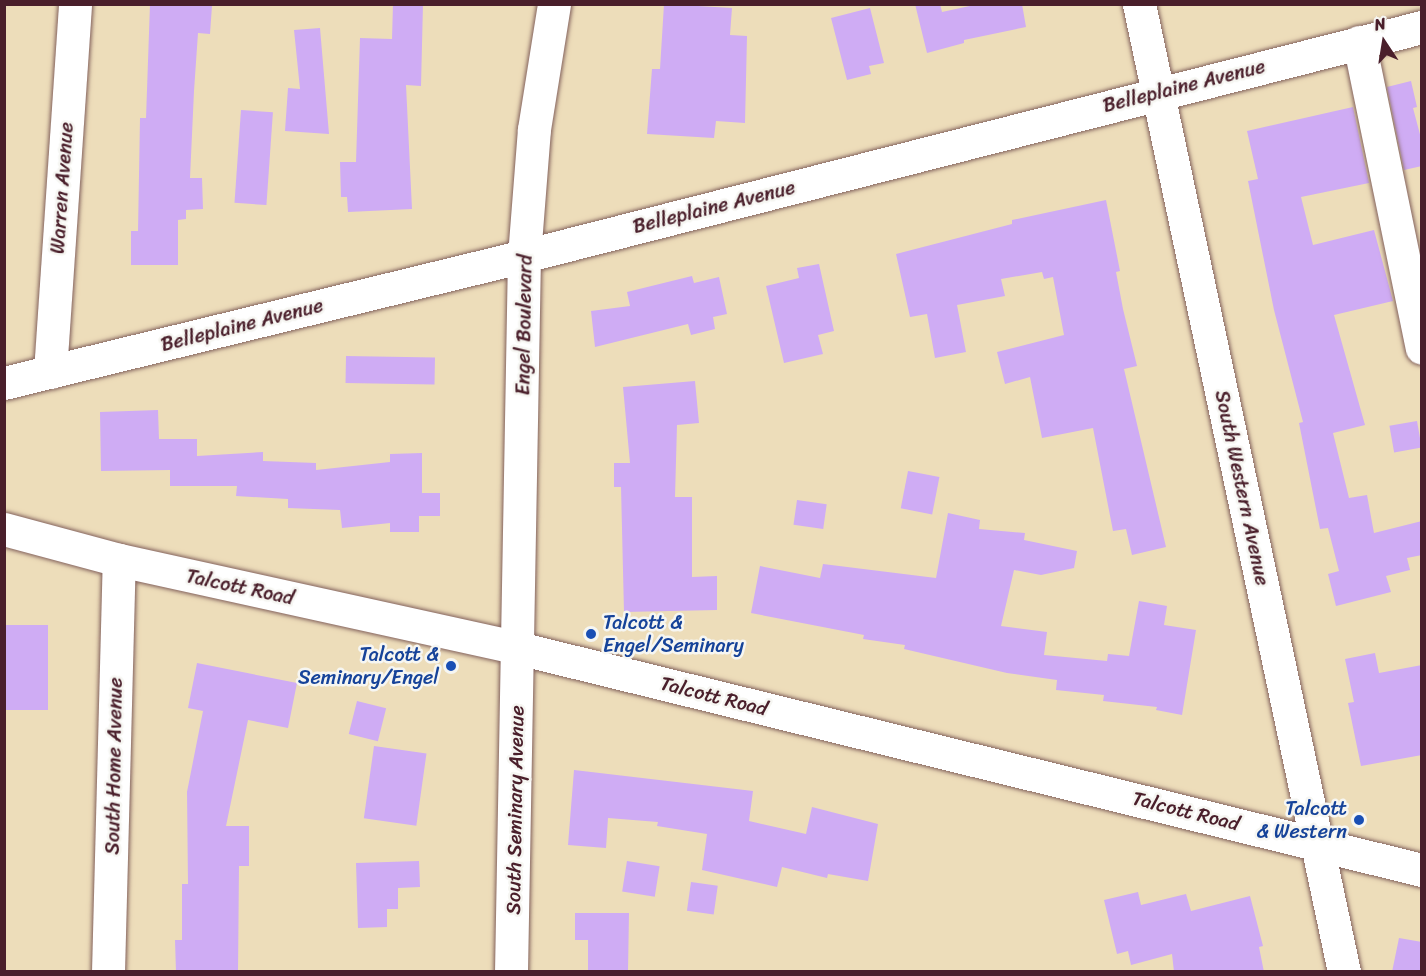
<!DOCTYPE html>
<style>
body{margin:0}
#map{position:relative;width:1426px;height:976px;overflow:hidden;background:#edddba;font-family:Sriracha,sans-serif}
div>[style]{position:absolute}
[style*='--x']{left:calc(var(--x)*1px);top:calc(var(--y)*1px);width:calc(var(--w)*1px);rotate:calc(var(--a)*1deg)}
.building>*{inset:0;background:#cfacf4;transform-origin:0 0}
.roads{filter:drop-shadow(0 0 2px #83625d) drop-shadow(0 0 2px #83625d)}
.minor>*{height:33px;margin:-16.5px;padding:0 16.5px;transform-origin:16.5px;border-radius:16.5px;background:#fff}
.dots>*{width:16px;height:16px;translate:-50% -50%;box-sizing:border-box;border:3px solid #f6f6f2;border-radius:50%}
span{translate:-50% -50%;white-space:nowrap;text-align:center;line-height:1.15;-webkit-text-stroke:5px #f6f6f2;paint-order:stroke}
.street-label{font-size:20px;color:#4a1f2b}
.transit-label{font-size:20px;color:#164399}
.left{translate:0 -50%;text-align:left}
.right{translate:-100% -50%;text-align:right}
.frame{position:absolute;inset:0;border:6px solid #4a1f2b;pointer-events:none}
.north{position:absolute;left:1354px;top:12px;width:60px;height:60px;-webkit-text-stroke:4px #f6f6f2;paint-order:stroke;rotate:348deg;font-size:16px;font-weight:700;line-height:24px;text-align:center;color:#4a1f2b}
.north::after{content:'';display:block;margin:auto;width:21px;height:27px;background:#4a1f2b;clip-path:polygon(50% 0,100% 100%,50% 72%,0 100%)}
</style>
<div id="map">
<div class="building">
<i style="clip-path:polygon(150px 4px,212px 6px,210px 34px,198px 33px,194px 91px,190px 178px,202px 178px,203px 209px,186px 210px,186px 219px,178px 220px,178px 265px,131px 265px,131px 231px,138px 231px,140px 118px,146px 118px)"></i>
<i style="clip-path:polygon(393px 4px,423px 4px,421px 86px,406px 85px,412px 209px,348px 212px,347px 197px,341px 197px,340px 162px,356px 162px,360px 38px,392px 39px)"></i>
<i style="clip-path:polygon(664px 4px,732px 8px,730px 35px,747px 36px,745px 123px,716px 121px,714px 138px,647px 134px,652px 69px,660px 69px)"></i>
<i style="clip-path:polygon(915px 4px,940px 4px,942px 12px,979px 4px,1022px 4px,1026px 27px,964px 40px,964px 43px,927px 53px)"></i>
<i style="clip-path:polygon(870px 8px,884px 63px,869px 66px,871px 74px,847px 80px,831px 18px)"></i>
<i style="clip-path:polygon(320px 28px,329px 134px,285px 131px,288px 88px,300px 89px,294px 30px)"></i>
<i style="clip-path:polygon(1411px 81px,1417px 107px,1413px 108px,1422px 142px,1422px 166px,1404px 170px,1387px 87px)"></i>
<i style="clip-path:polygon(1353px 107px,1369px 183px,1301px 197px,1313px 245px,1374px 230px,1393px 301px,1334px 315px,1365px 425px,1333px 433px,1349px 498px,1367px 495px,1374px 533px,1422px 521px,1422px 555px,1407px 558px,1410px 570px,1386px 576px,1391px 592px,1336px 606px,1328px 574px,1339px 571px,1328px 528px,1320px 529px,1299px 423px,1303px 422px,1274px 310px,1248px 181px,1258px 179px,1247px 131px)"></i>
<i style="left:241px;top:110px;width:32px;height:93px;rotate:4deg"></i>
<i style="clip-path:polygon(1106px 200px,1120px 271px,1116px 272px,1123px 309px,1137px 366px,1124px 369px,1166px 547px,1132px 555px,1126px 529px,1113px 531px,1093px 428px,1042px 438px,1030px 377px,1005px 384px,997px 352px,1064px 335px,1053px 277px,1044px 279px,1042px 272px,1001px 279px,1005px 296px,957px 305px,966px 352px,935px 358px,927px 314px,910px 317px,896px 254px,1012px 224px,1012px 220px)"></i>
<i style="clip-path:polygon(819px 264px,834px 331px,818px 335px,823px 354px,784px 363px,766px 286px,799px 278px,797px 268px)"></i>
<i style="clip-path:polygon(692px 276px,694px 283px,719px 277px,727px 314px,713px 317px,715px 329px,691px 335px,688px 324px,595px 347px,591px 311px,630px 306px,627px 292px)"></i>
<i style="left:346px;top:356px;width:89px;height:27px;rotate:1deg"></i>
<i style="clip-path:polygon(695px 381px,699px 423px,677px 425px,675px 497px,692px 497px,692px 577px,717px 576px,717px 610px,624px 612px,621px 487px,614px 487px,614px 463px,630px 463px,623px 387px)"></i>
<i style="clip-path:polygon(158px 410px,159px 439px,197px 439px,197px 456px,263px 452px,263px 461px,316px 463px,316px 470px,390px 462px,390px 454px,422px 453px,422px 493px,440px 493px,440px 516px,419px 516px,419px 532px,390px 532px,390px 523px,342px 528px,340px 510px,288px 508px,288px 499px,236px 496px,237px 486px,170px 486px,170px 470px,101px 471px,100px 412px)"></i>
<i style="left:1417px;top:421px;width:27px;height:28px;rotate:80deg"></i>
<i style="left:908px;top:471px;width:32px;height:38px;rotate:11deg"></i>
<i style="left:797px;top:500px;width:30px;height:25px;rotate:8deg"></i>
<i style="clip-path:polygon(948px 513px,980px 520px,979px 529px,1025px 533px,1024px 540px,1077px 551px,1074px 568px,1041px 575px,1014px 570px,1001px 626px,1047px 632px,1044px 655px,1107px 661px,1108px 654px,1129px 656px,1139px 601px,1167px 606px,1164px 625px,1196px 630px,1182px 715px,1156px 710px,1157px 707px,1103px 701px,1104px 695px,1056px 690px,1057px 680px,1007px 673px,904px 649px,905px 645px,863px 639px,864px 635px,751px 613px,760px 566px,820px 578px,823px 564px,936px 578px)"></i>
<i style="left:4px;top:625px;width:44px;height:85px"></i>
<i style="clip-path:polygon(1375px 653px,1379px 673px,1422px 665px,1422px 755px,1361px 766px,1348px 703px,1354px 702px,1345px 659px)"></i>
<i style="clip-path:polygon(197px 663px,297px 683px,288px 728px,248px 720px,226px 826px,249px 826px,249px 866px,239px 866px,238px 972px,176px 972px,175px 940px,182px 940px,182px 884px,188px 884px,187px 792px,203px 711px,188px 708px)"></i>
<i style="left:357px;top:701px;width:30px;height:34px;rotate:14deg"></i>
<i style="left:374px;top:746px;width:53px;height:73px;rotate:8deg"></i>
<i style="clip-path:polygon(574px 770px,753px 791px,749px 821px,806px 834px,812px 807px,878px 824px,868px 881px,828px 874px,827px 878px,782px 867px,777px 887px,702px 870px,707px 834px,657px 826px,658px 822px,608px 818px,606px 848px,568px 845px)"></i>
<i style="clip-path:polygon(419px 861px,420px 887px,398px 888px,398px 909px,387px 909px,387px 927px,358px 928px,356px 863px)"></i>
<i style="left:627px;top:861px;width:33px;height:31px;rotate:9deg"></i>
<i style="left:691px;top:882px;width:27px;height:29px;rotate:8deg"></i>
<i style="clip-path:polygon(1138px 892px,1141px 905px,1186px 894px,1191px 911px,1250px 896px,1263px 946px,1259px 947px,1264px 972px,1174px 972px,1172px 954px,1131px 965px,1128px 951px,1117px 954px,1104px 900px)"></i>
<i style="clip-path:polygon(575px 913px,629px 913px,628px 971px,588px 971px,588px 940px,575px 940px)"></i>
<i style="clip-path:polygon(1399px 938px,1422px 942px,1422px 972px,1392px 972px)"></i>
</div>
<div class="roads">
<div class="minor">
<i style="--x:1139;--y:4;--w:989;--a:78.04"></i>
<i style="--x:1359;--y:42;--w:312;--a:78.4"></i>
<i style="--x:50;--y:372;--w:369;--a:-86.1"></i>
<i style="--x:4;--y:383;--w:535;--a:-13.72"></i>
<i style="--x:524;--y:256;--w:927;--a:-14.31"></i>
<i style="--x:4;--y:529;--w:119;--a:15.1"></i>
<i style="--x:119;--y:560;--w:409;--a:12.4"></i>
<i style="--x:518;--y:648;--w:931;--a:13.8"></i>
<i style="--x:108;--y:972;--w:412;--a:-88.5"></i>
<i style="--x:511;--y:972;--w:716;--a:-88.96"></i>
<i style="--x:524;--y:256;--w:127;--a:-85.5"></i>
<i style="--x:534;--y:129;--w:127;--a:-80.9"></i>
</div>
</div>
<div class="dots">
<i style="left:591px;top:634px;background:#1a4fb4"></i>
<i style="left:451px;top:666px;background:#1a4fb4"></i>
<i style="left:1359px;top:820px;background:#1a4fb4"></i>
</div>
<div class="street-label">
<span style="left:1184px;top:86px;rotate:-14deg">Belleplaine Avenue</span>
<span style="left:62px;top:188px;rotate:-86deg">Warren Avenue</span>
<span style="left:714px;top:207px;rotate:-14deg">Belleplaine Avenue</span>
<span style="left:242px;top:325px;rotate:-14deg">Belleplaine Avenue</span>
<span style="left:524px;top:325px;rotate:-89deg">Engel Boulevard</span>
<span style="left:1242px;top:488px;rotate:78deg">South Western Avenue</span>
<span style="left:240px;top:587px;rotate:12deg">Talcott Road</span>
<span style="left:714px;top:696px;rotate:14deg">Talcott Road</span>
<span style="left:114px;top:766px;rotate:-89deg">South Home Avenue</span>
<span style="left:515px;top:810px;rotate:-89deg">South Seminary Avenue</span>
<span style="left:1186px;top:811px;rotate:14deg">Talcott Road</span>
</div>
<div class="transit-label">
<span class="left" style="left:603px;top:634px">Talcott &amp;<br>Engel/Seminary</span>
<span class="right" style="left:439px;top:666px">Talcott &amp;<br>Seminary/Engel</span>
<span class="right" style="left:1347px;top:820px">Talcott<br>&amp; Western</span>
</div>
<div class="frame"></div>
<div class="north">N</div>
</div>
